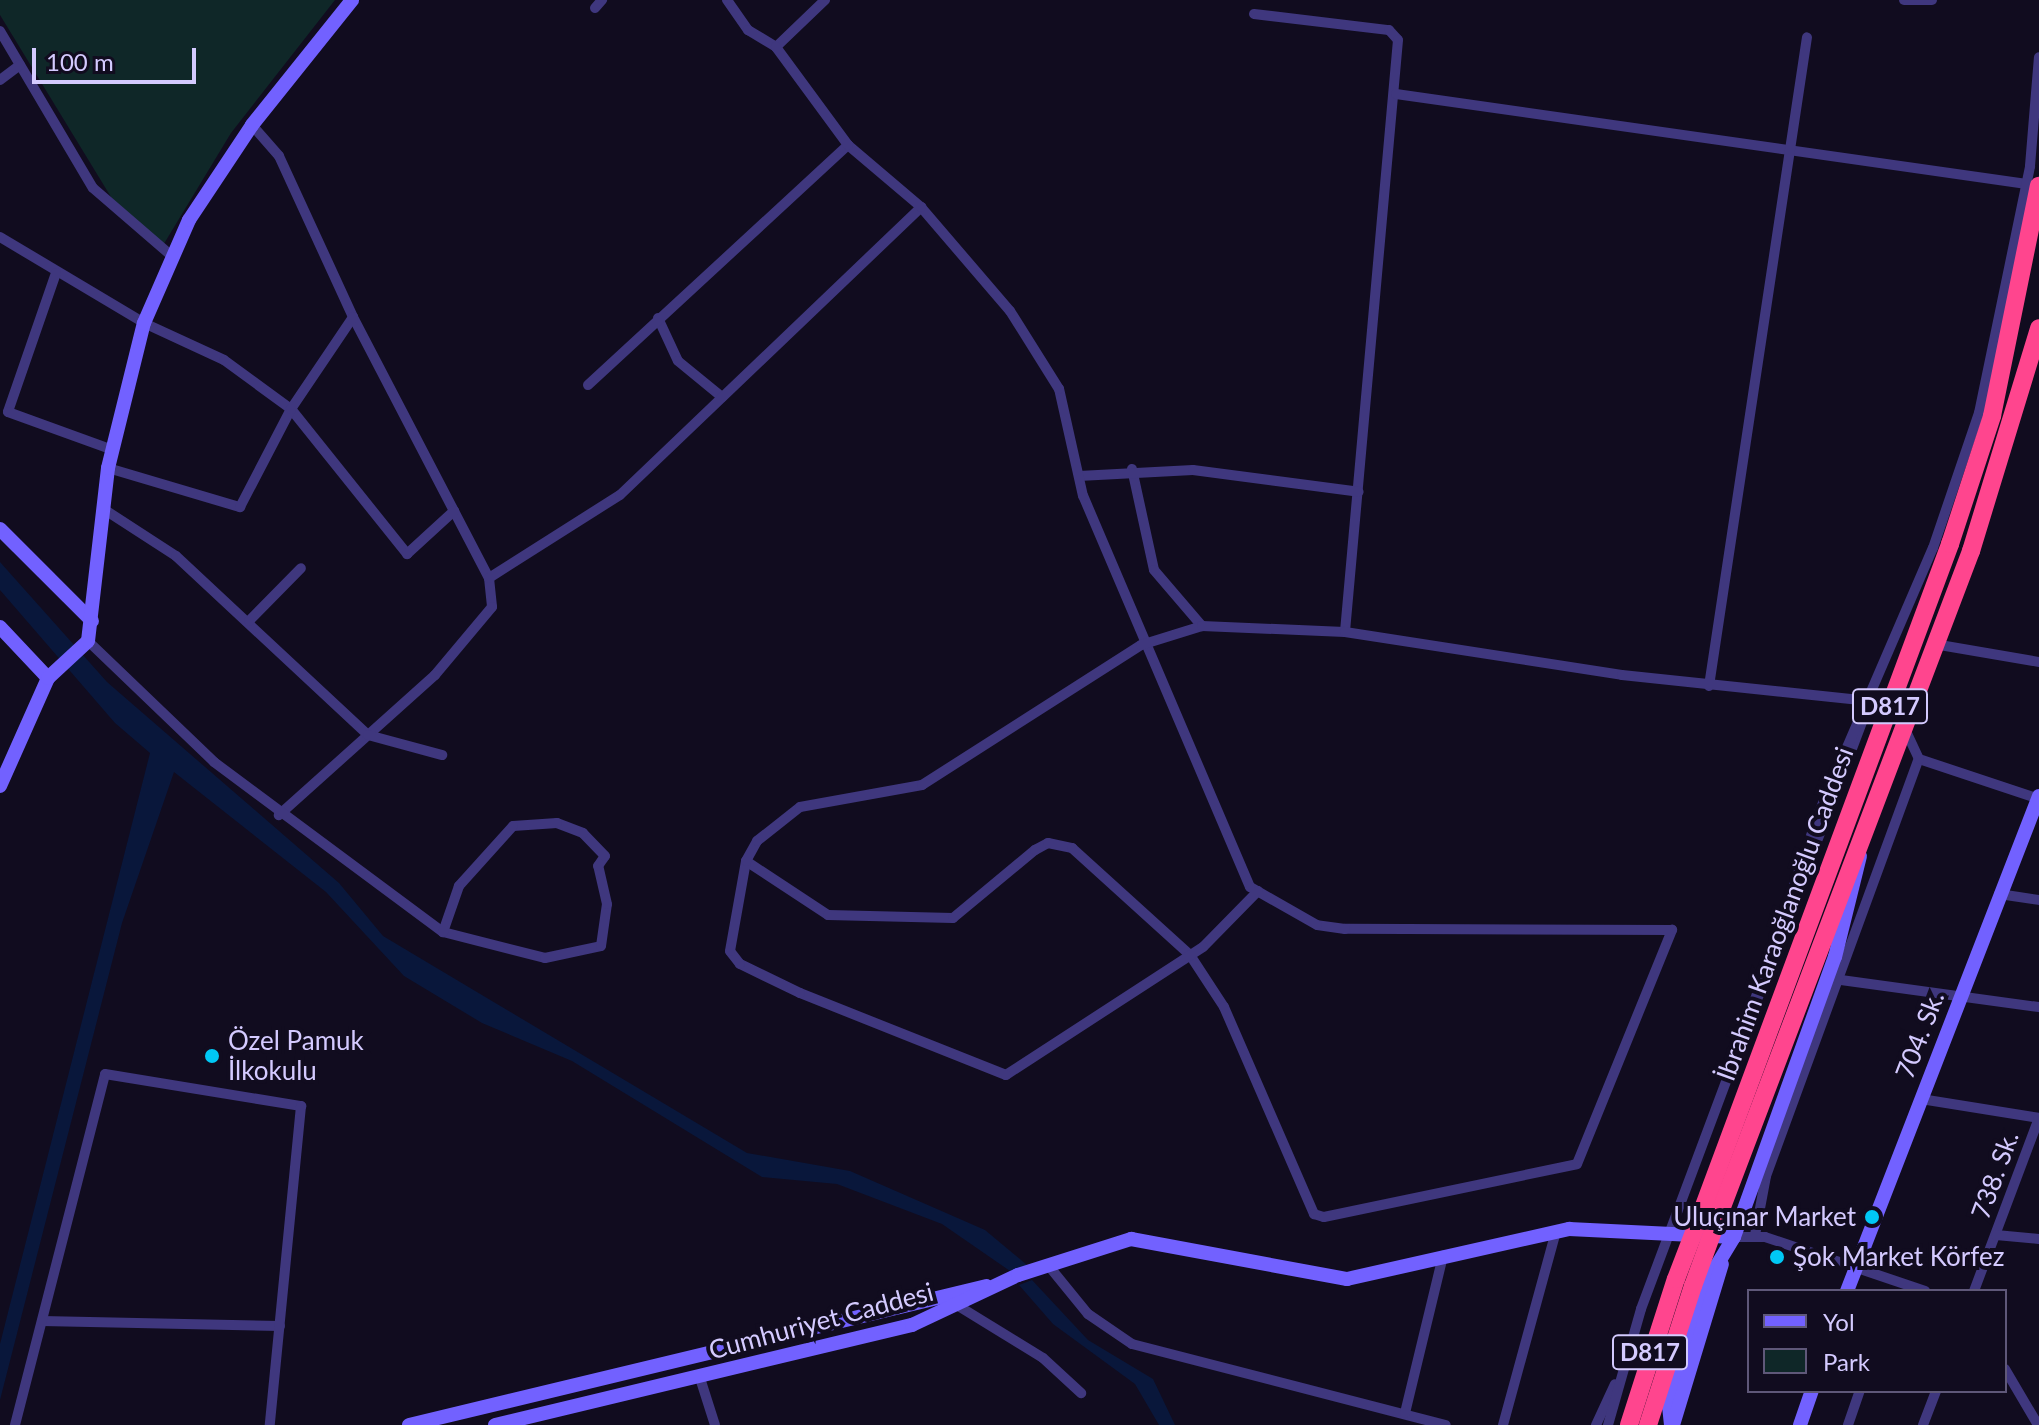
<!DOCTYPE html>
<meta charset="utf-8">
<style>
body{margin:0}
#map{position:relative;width:2039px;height:1425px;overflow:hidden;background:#110c1f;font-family:Lato,sans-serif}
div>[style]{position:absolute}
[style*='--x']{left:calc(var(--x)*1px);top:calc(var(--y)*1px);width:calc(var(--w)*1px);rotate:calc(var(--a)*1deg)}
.green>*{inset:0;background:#0f2728}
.water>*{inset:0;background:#09173b}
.street>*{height:10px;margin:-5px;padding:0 5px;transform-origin:5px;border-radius:5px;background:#3f377e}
.secondary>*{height:14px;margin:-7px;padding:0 7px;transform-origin:7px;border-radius:7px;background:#7261ff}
.highway>*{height:18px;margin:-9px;padding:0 9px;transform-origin:9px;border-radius:9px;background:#ff458e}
.highway-bridge>*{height:18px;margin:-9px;padding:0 9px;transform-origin:9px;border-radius:9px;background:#ff458e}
.dots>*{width:22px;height:22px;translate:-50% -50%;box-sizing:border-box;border:4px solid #110c1f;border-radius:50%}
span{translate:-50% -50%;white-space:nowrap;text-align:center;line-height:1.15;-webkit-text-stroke:8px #110c1f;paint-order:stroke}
.shield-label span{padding:2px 6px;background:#110c1f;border:2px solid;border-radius:6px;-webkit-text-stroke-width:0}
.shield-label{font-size:24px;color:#d4caff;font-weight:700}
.street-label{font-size:26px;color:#d4caff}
.poi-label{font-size:26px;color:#d4caff}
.left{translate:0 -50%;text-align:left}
.right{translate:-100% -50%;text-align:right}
.legend{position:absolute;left:1747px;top:1289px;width:260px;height:104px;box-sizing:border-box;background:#110c1f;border:2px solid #5f5879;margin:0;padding:10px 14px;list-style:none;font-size:24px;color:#d4caff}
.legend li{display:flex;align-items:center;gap:16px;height:40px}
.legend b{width:40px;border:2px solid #5f5879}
.scale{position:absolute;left:32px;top:48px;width:164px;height:36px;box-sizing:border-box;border:4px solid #d4caff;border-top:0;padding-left:10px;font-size:24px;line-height:28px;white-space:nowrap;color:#d4caff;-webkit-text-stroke:6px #110c1f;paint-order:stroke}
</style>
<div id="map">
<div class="green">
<i style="clip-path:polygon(0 0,335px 0,231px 133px,162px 247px,111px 197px,0 15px)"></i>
</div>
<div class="water">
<i style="clip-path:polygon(0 562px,107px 682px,339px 883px,383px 936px,747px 1153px,850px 1171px,985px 1230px,1027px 1265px,1010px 1271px,942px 1224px,837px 1184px,762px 1177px,572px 1061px,482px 1023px,404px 976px,326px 892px,174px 772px,122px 923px,0 1400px,0 1344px,150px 753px,115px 723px,0 590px)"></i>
<i style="clip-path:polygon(1032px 1280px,1088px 1340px,1153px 1379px,1175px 1425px,1159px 1425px,1135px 1384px,1053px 1324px,1019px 1285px)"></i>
</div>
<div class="street">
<i style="--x:727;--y:0;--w:37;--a:55"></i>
<i style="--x:748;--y:30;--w:33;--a:31"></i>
<i style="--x:776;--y:47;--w:68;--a:-43.8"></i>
<i style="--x:1904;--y:0;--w:28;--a:0"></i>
<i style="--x:595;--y:8;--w:11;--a:-49"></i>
<i style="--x:1254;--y:14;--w:136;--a:6.8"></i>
<i style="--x:1389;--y:30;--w:13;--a:48"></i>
<i style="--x:1398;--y:40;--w:594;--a:95.12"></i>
<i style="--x:0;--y:31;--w:182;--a:59.4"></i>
<i style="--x:93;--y:188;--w:106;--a:40.8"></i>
<i style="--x:0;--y:80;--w:25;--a:-37"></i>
<i style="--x:1396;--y:94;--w:637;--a:8.12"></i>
<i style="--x:252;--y:125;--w:41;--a:48.9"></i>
<i style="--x:279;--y:156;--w:177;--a:65.3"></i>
<i style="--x:353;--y:317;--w:294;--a:62.5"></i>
<i style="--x:489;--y:578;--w:29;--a:84"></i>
<i style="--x:492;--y:607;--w:89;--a:130"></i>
<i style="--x:435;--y:675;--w:210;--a:138.1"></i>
<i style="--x:0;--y:237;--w:168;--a:30.8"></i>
<i style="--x:144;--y:323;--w:88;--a:24.8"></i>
<i style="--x:224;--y:360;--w:83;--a:36.2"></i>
<i style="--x:291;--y:409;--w:186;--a:51.3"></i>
<i style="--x:407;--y:554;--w:64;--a:-42.5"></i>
<i style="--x:56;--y:273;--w:147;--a:109.1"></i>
<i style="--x:8;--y:412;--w:112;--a:19.9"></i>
<i style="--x:658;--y:318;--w:47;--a:65.1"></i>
<i style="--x:678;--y:361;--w:57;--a:39.3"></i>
<i style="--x:588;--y:385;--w:354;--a:-42.7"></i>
<i style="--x:108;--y:468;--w:138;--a:16.5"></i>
<i style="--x:240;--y:507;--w:110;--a:-62.5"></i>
<i style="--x:291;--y:409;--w:111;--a:-56"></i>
<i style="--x:1132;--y:469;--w:103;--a:77.7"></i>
<i style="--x:1154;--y:570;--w:74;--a:49.4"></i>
<i style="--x:1079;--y:476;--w:114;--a:-3"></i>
<i style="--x:1193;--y:470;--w:167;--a:7.5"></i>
<i style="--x:102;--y:508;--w:88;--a:33"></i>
<i style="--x:176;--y:556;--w:262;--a:43"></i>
<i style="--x:368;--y:735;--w:77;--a:15.1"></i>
<i style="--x:489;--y:578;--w:155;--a:-32.4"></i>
<i style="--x:620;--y:495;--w:417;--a:-43.7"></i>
<i style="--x:249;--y:621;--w:74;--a:-45.5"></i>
<i style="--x:88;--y:641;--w:175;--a:43.8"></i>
<i style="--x:214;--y:762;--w:285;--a:36.6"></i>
<i style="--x:443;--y:932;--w:105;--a:14.3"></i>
<i style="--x:545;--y:958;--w:57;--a:-12.1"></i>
<i style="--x:601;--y:946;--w:42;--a:-81.9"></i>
<i style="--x:607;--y:904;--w:39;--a:-103"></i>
<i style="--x:598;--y:866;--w:12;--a:-55"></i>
<i style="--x:605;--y:856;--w:32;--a:-134"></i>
<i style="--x:583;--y:833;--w:28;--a:-159"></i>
<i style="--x:557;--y:823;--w:44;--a:176.1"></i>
<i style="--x:513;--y:826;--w:81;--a:132"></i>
<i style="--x:459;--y:886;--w:49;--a:109.2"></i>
<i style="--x:1934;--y:644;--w:107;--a:9.7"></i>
<i style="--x:1709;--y:686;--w:656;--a:-81.41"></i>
<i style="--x:1919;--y:759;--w:126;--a:18.4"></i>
<i style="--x:746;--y:861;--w:98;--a:33.4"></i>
<i style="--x:828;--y:915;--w:125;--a:1.4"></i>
<i style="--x:953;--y:918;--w:107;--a:-39.7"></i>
<i style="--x:1035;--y:850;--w:15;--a:-28"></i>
<i style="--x:1048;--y:843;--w:25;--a:12"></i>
<i style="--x:1072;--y:848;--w:159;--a:42.2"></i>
<i style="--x:1190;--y:955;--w:62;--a:56.8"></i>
<i style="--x:1224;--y:1007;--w:226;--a:66.5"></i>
<i style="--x:1314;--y:1214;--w:10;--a:17"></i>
<i style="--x:1324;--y:1217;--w:258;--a:-11.8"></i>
<i style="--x:1577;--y:1164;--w:253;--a:-67.9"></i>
<i style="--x:1672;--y:930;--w:327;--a:-179.8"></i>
<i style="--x:1345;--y:929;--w:28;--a:-172"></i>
<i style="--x:1317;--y:925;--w:77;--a:-150.4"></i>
<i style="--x:1250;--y:887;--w:425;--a:-113.1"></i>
<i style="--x:1083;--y:496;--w:110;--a:-102.6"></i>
<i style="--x:1059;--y:389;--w:92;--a:-122.1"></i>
<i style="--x:1010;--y:311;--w:137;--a:-130.6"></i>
<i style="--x:921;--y:207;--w:96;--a:-139.7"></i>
<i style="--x:848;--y:145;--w:122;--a:-126.3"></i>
<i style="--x:1258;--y:891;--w:78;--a:134.5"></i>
<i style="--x:1203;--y:947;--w:235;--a:147"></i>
<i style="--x:1006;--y:1075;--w:222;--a:-158.3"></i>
<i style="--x:800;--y:993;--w:67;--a:-154.2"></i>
<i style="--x:740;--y:964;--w:16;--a:-128"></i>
<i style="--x:730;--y:951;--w:91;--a:-79.9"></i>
<i style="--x:746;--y:861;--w:23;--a:-61"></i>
<i style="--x:757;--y:841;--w:55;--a:-38.3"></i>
<i style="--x:800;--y:807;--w:124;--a:-10.2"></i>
<i style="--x:922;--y:785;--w:260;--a:-32.6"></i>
<i style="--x:1141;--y:645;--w:64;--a:-17.3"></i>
<i style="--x:1202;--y:626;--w:143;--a:2.4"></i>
<i style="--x:1345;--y:632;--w:280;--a:8.8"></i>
<i style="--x:1622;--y:675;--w:249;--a:6"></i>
<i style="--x:1870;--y:701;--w:359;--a:110.7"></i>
<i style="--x:1999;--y:894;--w:40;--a:8.5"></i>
<i style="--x:1841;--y:980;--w:200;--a:7.8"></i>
<i style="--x:1751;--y:1011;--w:213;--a:-71.1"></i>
<i style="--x:1820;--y:810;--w:285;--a:-66.7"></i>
<i style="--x:1933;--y:548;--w:143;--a:-71.2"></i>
<i style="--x:1979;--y:413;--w:252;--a:-78.3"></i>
<i style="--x:2030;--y:166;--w:109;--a:-85.3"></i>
<i style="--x:1921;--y:1099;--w:120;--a:9.1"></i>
<i style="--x:2039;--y:1118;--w:185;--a:110.6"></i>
<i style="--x:1755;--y:1235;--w:60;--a:-79.4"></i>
<i style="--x:1766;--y:1176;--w:444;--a:-69.9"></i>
<i style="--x:1919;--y:759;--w:35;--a:-115"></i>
<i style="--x:1996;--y:1235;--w:43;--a:5.3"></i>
<i style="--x:1734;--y:1237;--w:31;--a:0"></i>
<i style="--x:1765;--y:1237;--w:169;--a:18.6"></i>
<i style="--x:1048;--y:1265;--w:63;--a:50.8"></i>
<i style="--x:1088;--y:1314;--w:53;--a:34.3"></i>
<i style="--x:1132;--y:1344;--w:324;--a:14.5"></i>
<i style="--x:960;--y:1307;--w:97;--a:31.6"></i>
<i style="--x:1043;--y:1358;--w:52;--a:42.6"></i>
<i style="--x:42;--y:1321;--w:238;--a:1.2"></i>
<i style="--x:2005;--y:1369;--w:65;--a:59.5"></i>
<i style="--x:700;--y:1378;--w:49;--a:72.3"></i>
<i style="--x:1405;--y:1413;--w:162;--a:-76.4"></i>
<i style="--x:15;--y:1425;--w:362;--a:-75.6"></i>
<i style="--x:105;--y:1074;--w:199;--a:9.3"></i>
<i style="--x:301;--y:1106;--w:321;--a:95.6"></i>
<i style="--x:1503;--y:1425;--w:201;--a:-74.7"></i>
<i style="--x:1596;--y:1425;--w:45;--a:-65.1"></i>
<i style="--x:1608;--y:1425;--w:121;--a:-74.1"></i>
<i style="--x:1641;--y:1309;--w:294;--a:-69.5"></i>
<i style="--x:1848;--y:1425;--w:36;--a:-71"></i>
<i style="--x:1923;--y:1425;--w:36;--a:-69"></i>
</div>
<div class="secondary">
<i style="--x:0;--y:529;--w:130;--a:45"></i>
<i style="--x:0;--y:627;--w:70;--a:46.7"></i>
<i style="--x:0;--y:786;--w:118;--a:-66"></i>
<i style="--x:48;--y:678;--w:54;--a:-42.8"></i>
<i style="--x:88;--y:641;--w:174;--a:-83.4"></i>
<i style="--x:108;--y:468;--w:149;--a:-76.1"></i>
<i style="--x:144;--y:323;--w:112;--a:-66.4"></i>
<i style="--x:189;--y:220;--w:114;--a:-56.4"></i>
<i style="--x:252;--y:125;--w:160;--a:-51.3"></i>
<i style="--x:1847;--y:1291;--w:531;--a:-68.8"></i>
<i style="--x:409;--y:1425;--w:594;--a:-13.52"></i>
<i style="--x:495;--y:1425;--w:429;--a:-13.5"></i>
<i style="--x:912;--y:1325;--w:117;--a:-25.3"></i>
<i style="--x:1018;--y:1275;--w:119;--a:-17.7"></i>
<i style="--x:1131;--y:1239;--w:220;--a:10.5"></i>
<i style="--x:1347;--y:1279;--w:228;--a:-12.7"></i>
<i style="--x:1569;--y:1229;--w:165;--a:2.8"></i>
<i style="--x:1671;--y:1425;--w:18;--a:-96"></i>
<i style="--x:1669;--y:1407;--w:139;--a:-72.3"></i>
<i style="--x:1711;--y:1275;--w:44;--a:-58.8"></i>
<i style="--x:1734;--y:1237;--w:298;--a:-70.2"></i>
<i style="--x:1835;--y:957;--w:104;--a:-76.1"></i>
<i style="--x:1673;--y:1425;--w:168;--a:-73.1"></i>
<i style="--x:1800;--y:1425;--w:36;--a:-71"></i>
</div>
<div class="highway">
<i style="--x:1701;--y:1214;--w:715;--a:-69.61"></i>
<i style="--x:1950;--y:544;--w:135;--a:-71.8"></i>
<i style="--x:1992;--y:416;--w:235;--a:-78.5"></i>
<i style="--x:1717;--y:1220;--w:716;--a:-69.21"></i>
<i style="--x:1971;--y:551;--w:233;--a:-73"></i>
<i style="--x:1629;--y:1425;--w:153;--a:-72.2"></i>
<i style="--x:1648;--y:1425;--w:146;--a:-72.1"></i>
</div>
<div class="highway-bridge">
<i style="--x:1676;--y:1279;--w:70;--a:-69"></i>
<i style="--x:1693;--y:1286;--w:70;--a:-70"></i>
</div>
<div class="dots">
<i style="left:212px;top:1056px;background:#00c8f5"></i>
<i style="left:1872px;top:1217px;background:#00c8f5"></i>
<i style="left:1777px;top:1257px;background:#00c8f5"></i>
</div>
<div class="shield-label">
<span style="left:1890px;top:706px">D817</span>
<span style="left:1650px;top:1352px">D817</span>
</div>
<div class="street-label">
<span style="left:1785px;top:914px;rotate:-70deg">İbrahim Karaoğlanoğlu Caddesi</span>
<span style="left:1920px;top:1035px;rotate:-69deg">704. Sk.</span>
<span style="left:1995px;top:1175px;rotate:-70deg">738. Sk.</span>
<span style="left:821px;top:1321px;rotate:-15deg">Cumhuriyet Caddesi</span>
</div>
<div class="poi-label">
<span class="left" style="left:228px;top:1056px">Özel Pamuk<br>İlkokulu</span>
<span class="right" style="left:1856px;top:1217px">Uluçınar Market</span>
<span class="left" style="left:1793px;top:1257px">Şok Market Körfez</span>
</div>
<ul class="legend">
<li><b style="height:10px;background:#7261ff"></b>Yol</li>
<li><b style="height:22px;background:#0f2728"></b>Park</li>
</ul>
<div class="scale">100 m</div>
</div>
